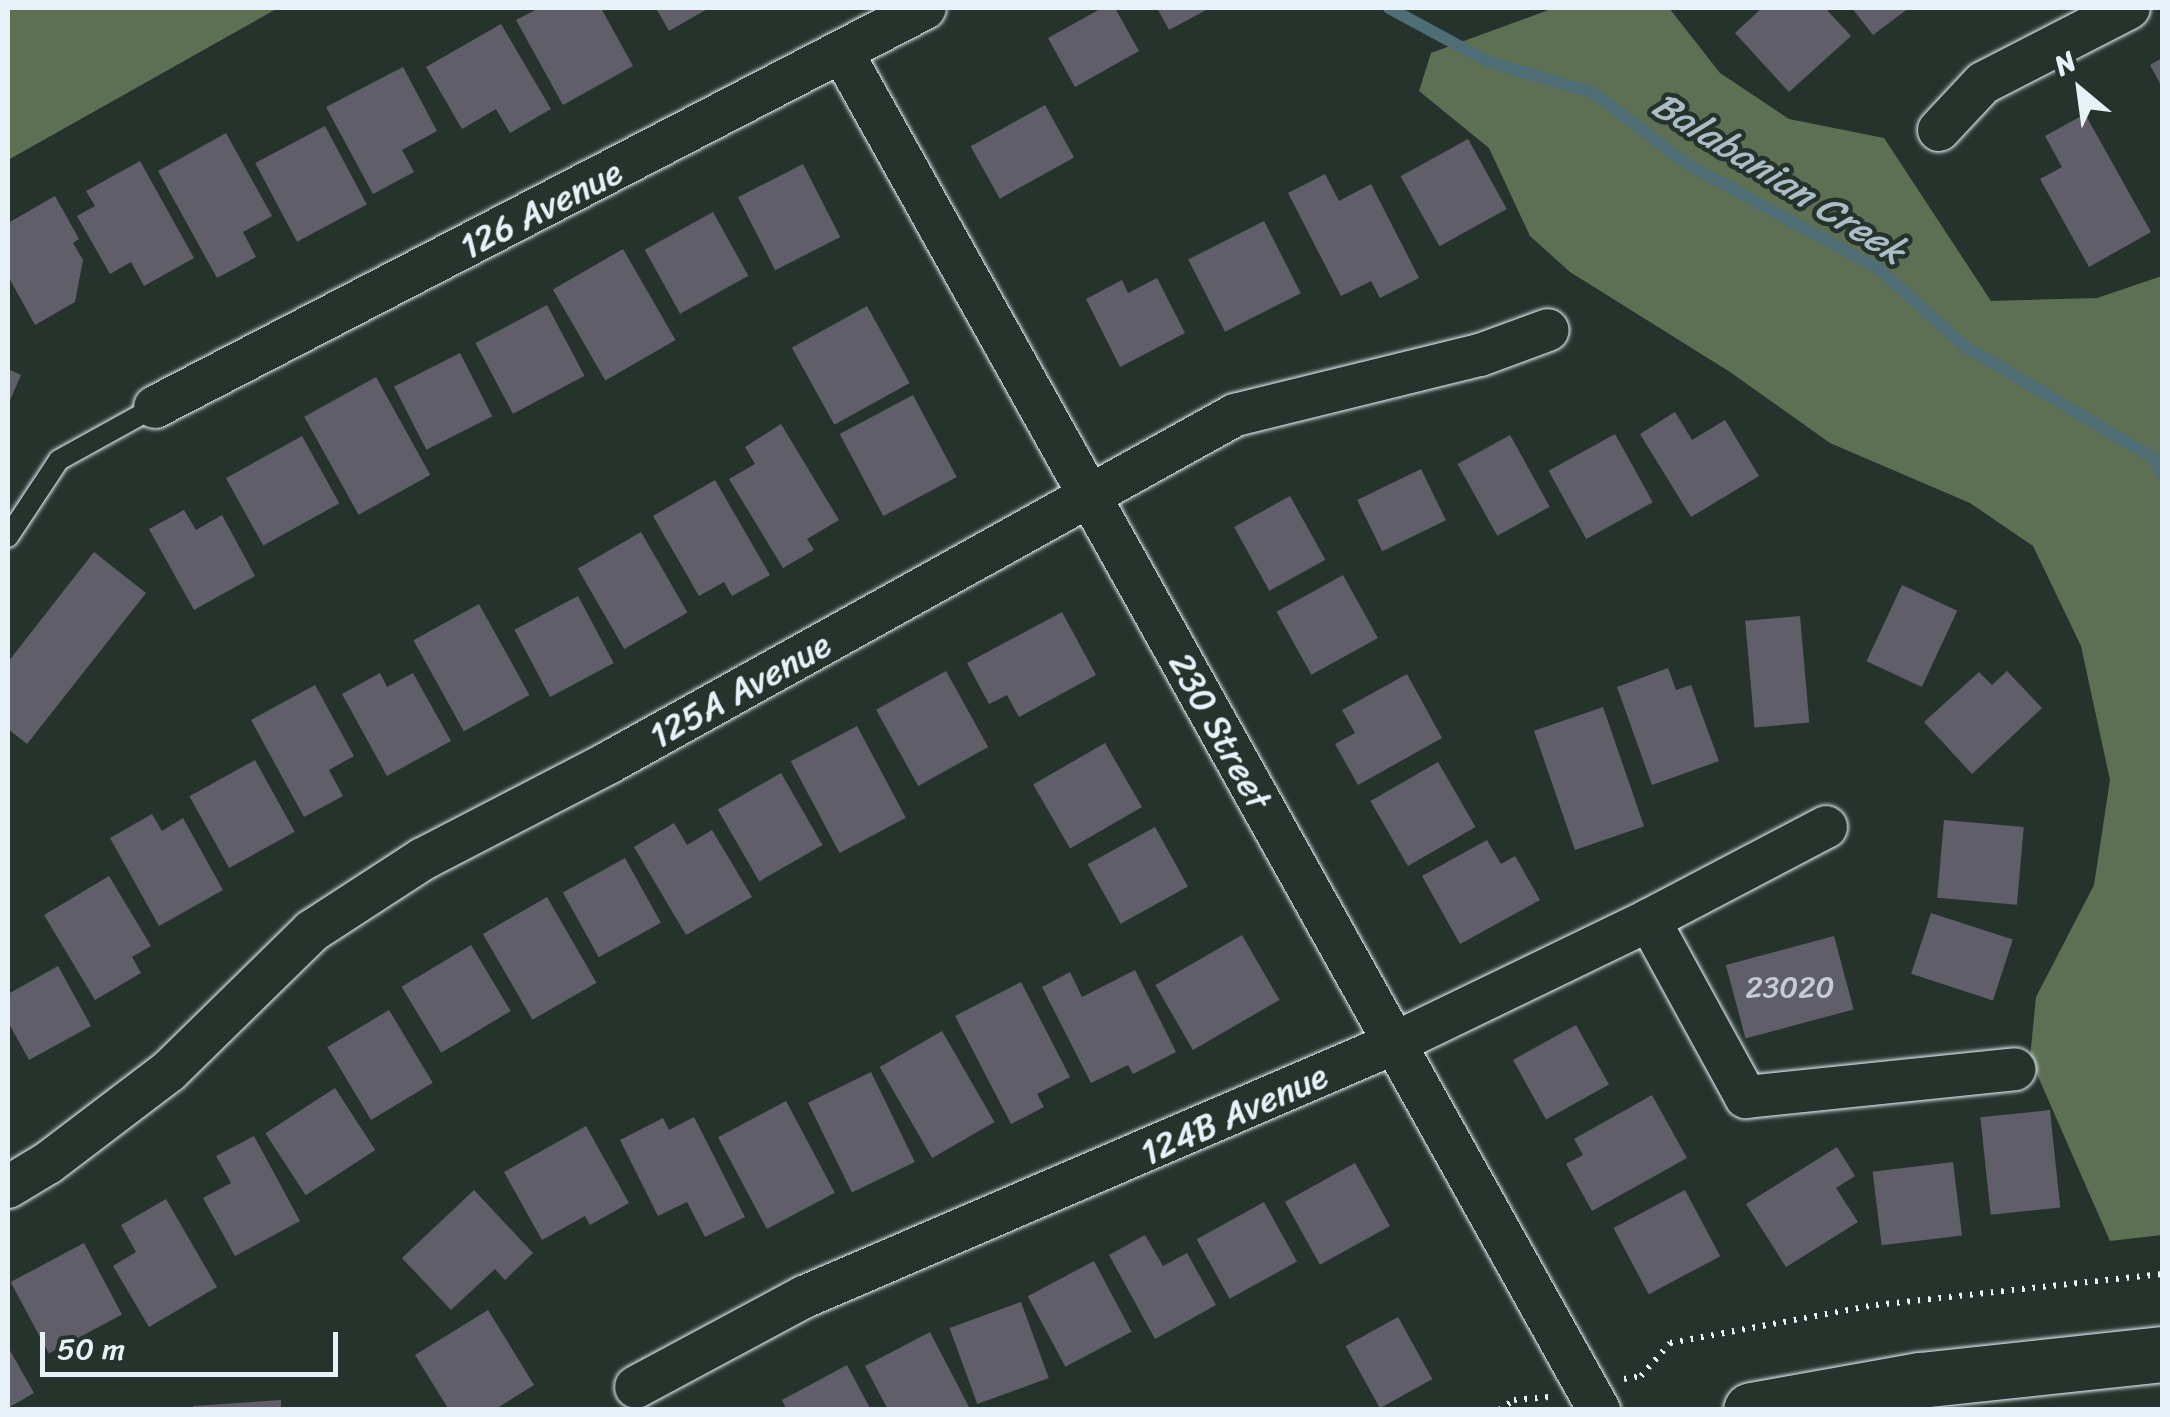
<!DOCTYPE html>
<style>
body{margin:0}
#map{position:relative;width:2170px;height:1417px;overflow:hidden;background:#26332d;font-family:Sriracha,sans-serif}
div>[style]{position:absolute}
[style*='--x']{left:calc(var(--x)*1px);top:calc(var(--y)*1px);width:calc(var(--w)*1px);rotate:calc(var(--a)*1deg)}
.green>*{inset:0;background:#5e7053}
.stream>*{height:12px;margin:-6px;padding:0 6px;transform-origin:6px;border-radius:6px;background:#4e6d75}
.building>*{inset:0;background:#605e69;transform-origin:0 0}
.path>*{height:6px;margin-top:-3px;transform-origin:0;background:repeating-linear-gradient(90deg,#e8f1f8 0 2.5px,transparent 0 10.5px)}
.roads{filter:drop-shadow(0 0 2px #e8f1f8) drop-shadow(0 0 2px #e8f1f8)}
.service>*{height:20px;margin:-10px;padding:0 10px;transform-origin:10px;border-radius:10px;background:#26332d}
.minor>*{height:42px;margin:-21px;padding:0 21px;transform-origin:21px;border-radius:21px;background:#26332d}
.secondary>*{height:55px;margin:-27.5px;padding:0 27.5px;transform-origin:27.5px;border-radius:27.5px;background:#26332d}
span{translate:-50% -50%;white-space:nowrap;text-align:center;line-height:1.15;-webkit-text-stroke:9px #26332d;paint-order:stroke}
.number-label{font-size:30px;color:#c6ccd4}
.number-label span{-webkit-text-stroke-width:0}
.street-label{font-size:35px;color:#e8f1f8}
.water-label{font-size:38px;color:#aabcc4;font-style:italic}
.frame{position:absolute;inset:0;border:10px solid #e8f1f8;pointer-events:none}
.north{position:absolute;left:2030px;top:40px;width:100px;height:100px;-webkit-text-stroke:8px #26332d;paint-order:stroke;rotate:331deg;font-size:28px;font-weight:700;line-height:40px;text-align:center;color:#e8f1f8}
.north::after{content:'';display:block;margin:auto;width:35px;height:45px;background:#e8f1f8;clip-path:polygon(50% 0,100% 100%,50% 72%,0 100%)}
.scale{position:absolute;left:40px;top:1332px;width:298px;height:45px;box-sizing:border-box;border:5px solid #e8f1f8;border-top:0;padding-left:12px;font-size:30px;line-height:35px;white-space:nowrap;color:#e8f1f8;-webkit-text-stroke:8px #26332d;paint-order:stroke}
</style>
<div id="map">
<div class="green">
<i style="clip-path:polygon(8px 8px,278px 8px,8px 160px)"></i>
<i style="clip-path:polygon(1554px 8px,1669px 8px,1720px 73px,1789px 119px,1884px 138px,1991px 301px,2097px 298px,2162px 276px,2162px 1235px,2110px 1241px,2030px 1058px,2036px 997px,2094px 885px,2110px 780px,2081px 646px,2033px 546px,1970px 503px,1830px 443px,1730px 372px,1570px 272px,1530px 236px,1489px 148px,1419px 91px,1431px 53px)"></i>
</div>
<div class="stream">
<i style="--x:1389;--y:8;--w:114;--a:28.4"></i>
<i style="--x:1489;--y:62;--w:109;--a:16.4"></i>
<i style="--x:1594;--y:93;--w:117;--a:37.4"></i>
<i style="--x:1687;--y:164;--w:219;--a:28.7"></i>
<i style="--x:1879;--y:269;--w:113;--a:42.1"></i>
<i style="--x:1963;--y:345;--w:221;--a:30.7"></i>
<i style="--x:2153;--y:458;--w:18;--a:61"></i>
</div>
<div class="building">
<i style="clip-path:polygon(539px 8px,601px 8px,633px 66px,563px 105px,516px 20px)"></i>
<i style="clip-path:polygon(656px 8px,709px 8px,669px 31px)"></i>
<i style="clip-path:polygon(1102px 8px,1115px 8px,1139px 51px,1075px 87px,1048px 38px)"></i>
<i style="clip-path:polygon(1157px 8px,1210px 8px,1169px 30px)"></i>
<i style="clip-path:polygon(1762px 8px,1825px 8px,1851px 36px,1789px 92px,1735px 33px)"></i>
<i style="clip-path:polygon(1852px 8px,1909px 8px,1873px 35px)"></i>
<i style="clip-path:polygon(501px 24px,551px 109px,510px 133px,496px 109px,462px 129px,426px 67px)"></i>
<i style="clip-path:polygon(2162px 58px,2162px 87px,2150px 65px)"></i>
<i style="clip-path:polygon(403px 67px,437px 131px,402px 150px,414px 172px,373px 194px,326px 107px)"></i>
<i style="left:1045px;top:105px;width:60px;height:85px;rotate:61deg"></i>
<i style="clip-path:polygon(2085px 114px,2151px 232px,2089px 267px,2040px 179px,2062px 167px,2045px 136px)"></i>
<i style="left:325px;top:126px;width:89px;height:79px;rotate:62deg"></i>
<i style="clip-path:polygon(226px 133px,272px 216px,243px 232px,256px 257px,217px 278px,158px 171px)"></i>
<i style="left:1468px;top:139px;width:80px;height:77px;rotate:61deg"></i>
<i style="clip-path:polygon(140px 161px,194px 258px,144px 286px,131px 262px,110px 274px,77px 216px,95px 206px,86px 191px)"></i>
<i style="left:803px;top:164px;width:82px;height:73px;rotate:63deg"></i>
<i style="clip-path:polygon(1325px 174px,1339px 201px,1371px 184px,1419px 278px,1380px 298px,1371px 281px,1341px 296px,1288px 193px)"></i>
<i style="clip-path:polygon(55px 196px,79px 239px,73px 243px,83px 260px,75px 302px,35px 325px,8px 276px,8px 223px)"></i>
<i style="left:713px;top:212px;width:73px;height:78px;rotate:61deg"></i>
<i style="left:1264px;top:221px;width:81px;height:85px;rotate:63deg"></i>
<i style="left:623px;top:249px;width:105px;height:81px;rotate:60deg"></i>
<i style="clip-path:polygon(1157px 278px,1185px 333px,1120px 367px,1086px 299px,1122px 280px,1128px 293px)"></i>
<i style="left:547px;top:305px;width:80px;height:81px;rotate:62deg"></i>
<i style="left:867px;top:306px;width:88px;height:86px;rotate:61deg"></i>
<i style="left:460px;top:353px;width:71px;height:74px;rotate:63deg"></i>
<i style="clip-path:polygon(8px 369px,21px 375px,8px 405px)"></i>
<i style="left:376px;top:377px;width:112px;height:82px;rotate:61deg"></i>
<i style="left:913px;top:395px;width:93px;height:83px;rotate:62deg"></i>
<i style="clip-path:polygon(1675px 412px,1692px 440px,1725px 420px,1759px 476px,1691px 517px,1640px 434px)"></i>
<i style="clip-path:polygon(781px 424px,839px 520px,807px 539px,814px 550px,783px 568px,729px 479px,755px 464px,745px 447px)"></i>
<i style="left:1615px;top:434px;width:78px;height:76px;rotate:61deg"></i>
<i style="left:1510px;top:435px;width:82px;height:60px;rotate:61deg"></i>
<i style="left:302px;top:436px;width:77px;height:87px;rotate:61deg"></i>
<i style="left:1421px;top:469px;width:57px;height:71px;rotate:64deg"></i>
<i style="clip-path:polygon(715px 480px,770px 575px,732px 596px,724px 582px,699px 596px,653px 516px)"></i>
<i style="left:1290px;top:496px;width:73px;height:64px;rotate:61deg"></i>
<i style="clip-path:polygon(184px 510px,196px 530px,222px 515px,255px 576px,194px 610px,149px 529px)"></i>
<i style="left:641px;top:532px;width:93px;height:73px;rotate:60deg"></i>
<i style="clip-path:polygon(94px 552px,146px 593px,27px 744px,8px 729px,8px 662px)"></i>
<i style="left:1343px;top:575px;width:72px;height:76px;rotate:61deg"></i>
<i style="left:1902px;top:585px;width:61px;height:84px;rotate:25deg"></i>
<i style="left:578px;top:596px;width:76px;height:72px;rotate:62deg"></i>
<i style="left:479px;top:604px;width:104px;height:75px;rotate:61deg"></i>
<i style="clip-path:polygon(1062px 612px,1096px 675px,1019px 717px,1007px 695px,989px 704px,967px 663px)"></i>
<i style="left:1800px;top:616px;width:107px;height:55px;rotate:85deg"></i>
<i style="clip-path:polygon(1668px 668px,1676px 690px,1691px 685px,1719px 761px,1652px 785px,1617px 687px)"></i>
<i style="left:946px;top:671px;width:87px;height:80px;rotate:61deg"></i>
<i style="clip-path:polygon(2007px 671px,2042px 708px,1972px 774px,1924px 722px,1979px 672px,1992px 685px)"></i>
<i style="clip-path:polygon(380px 673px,387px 687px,413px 673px,451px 741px,387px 776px,342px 694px)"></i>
<i style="clip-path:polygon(1407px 674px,1442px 738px,1358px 785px,1335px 744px,1355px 733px,1342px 710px)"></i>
<i style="clip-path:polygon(315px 685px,354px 756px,329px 770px,343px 796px,304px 817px,251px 720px)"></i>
<i style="left:1603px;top:707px;width:126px;height:73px;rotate:71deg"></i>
<i style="left:857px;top:726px;width:104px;height:75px;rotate:62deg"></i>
<i style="left:1105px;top:743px;width:74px;height:83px;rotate:60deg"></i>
<i style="left:255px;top:760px;width:82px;height:75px;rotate:61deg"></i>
<i style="left:1438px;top:762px;width:75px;height:78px;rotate:60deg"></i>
<i style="left:781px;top:773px;width:83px;height:73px;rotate:60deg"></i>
<i style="clip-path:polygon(152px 814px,162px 831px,183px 818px,223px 890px,159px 926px,110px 838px)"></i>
<i style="left:1944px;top:820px;width:80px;height:78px;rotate:5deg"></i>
<i style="clip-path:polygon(674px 823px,687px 845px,712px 830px,752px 897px,686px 935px,634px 847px)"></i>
<i style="left:1155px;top:827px;width:68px;height:77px;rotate:61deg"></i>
<i style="clip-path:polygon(1487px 840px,1501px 864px,1515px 856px,1540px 900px,1460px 944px,1422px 876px)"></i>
<i style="left:625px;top:858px;width:74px;height:71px;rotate:61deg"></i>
<i style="clip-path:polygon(109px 876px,151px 946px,132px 957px,141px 973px,95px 1000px,44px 915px)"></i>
<i style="left:547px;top:897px;width:99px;height:74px;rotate:60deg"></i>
<i style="left:1931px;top:913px;width:86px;height:64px;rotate:18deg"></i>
<i style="left:1242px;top:935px;width:75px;height:100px;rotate:60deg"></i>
<i style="left:1834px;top:936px;width:76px;height:112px;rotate:75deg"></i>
<i style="left:471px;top:945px;width:77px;height:81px;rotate:59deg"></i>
<i style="clip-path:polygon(58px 966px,91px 1026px,29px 1060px,8px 1022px,8px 994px)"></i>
<i style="clip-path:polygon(1135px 970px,1176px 1052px,1133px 1074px,1128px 1065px,1091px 1083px,1042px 987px,1070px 972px,1082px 997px)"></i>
<i style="clip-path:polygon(1021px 982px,1070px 1077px,1037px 1094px,1044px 1107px,1011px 1124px,955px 1016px)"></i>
<i style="left:389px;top:1010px;width:85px;height:72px;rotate:59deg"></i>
<i style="left:1576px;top:1025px;width:68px;height:72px;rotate:61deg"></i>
<i style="left:942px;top:1031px;width:105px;height:72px;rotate:60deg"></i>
<i style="left:871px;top:1072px;width:100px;height:70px;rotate:64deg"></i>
<i style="left:335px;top:1088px;width:74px;height:83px;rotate:57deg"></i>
<i style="clip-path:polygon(1652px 1095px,1687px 1158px,1592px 1211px,1566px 1164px,1583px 1155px,1574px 1139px)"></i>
<i style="left:786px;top:1101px;width:104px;height:77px;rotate:62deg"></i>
<i style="left:2050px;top:1110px;width:98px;height:70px;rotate:84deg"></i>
<i style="clip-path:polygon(694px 1117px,745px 1217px,705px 1237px,687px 1202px,658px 1216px,620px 1140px,663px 1118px,669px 1130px)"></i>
<i style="clip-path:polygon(586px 1126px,629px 1203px,590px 1225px,585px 1216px,542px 1240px,504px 1172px)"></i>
<i style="clip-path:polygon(254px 1136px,300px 1221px,235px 1256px,203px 1198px,231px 1183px,216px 1156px)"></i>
<i style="clip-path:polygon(1837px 1147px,1855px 1176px,1836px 1188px,1858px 1222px,1786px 1267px,1746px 1204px)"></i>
<i style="left:1953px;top:1162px;width:74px;height:81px;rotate:83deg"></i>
<i style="left:1355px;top:1163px;width:72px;height:80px;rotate:61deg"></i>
<i style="clip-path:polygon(474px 1190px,533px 1253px,505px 1280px,495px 1269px,451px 1310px,402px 1258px)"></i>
<i style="left:1685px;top:1190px;width:75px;height:81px;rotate:62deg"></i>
<i style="clip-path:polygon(166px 1199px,217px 1287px,149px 1327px,113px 1266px,136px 1252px,121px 1225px)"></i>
<i style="left:1264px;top:1202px;width:68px;height:77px;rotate:61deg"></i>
<i style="clip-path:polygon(1145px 1235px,1163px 1266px,1187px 1253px,1216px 1305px,1155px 1339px,1109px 1255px)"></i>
<i style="left:84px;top:1243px;width:81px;height:83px;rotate:62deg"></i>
<i style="left:1094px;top:1261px;width:80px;height:75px;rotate:62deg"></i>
<i style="left:1021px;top:1302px;width:81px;height:76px;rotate:70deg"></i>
<i style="clip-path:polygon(488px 1310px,534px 1385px,494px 1410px,449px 1410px,415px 1355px)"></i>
<i style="left:1398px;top:1317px;width:71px;height:60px;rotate:61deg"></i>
<i style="clip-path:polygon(930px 1332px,969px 1407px,888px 1410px,865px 1366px)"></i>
<i style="clip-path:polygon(8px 1347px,34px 1393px,8px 1408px)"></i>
<i style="clip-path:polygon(847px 1365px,871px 1410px,787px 1410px,782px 1400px)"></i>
<i style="clip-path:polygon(281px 1400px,281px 1410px,194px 1410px,193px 1406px)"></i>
</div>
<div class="path">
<i style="--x:1624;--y:1379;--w:17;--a:-10"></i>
<i style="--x:1641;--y:1376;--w:44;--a:-48.7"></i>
<i style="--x:1670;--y:1343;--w:209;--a:-10.5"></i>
<i style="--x:1876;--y:1305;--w:288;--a:-6.2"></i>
<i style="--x:1499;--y:1410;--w:18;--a:-34"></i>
<i style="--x:1514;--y:1400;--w:35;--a:-5"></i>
</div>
<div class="roads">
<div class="service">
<i style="--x:8;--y:537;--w:92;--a:-56.5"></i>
<i style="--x:59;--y:460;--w:110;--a:-28.9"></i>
</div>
<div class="minor">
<i style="--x:842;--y:52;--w:1555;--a:60.86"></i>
<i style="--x:1939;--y:130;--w:64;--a:-46.9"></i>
<i style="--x:1983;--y:83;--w:164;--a:-27.2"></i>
<i style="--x:155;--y:407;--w:867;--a:-27.39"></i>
<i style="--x:1649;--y:920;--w:202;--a:61.3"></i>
<i style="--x:1746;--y:1097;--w:270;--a:-5.9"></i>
<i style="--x:8;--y:1187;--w:47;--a:-31"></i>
<i style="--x:48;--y:1163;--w:152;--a:-37.2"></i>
<i style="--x:169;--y:1071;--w:200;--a:-44.4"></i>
<i style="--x:312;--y:931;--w:132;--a:-33"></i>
<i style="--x:423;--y:859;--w:208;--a:-27.4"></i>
<i style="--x:608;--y:763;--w:717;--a:-29.03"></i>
<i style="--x:1235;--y:415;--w:252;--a:-13.8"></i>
<i style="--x:1480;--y:355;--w:72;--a:-20.2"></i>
<i style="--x:636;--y:1387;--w:191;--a:-28.2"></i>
<i style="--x:804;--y:1297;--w:643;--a:-23.26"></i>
<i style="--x:1395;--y:1043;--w:282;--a:-25.8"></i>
<i style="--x:1649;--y:920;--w:200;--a:-27.7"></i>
</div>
<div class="secondary">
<i style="--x:1751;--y:1410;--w:172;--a:-10.1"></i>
<i style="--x:1920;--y:1380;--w:243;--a:-6.1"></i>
</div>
</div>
<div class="number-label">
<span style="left:1790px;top:987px">23020</span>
</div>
<div class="street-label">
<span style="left:541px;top:209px;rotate:-27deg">126 Avenue</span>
<span style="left:740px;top:690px;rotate:-29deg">125A Avenue</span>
<span style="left:1220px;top:731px;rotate:61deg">230 Street</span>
<span style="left:1234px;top:1114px;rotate:-24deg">124B Avenue</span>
</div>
<div class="water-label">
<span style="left:1779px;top:178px;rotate:32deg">Balabanian Creek</span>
</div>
<div class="frame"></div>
<div class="north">N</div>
<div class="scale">50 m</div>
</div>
